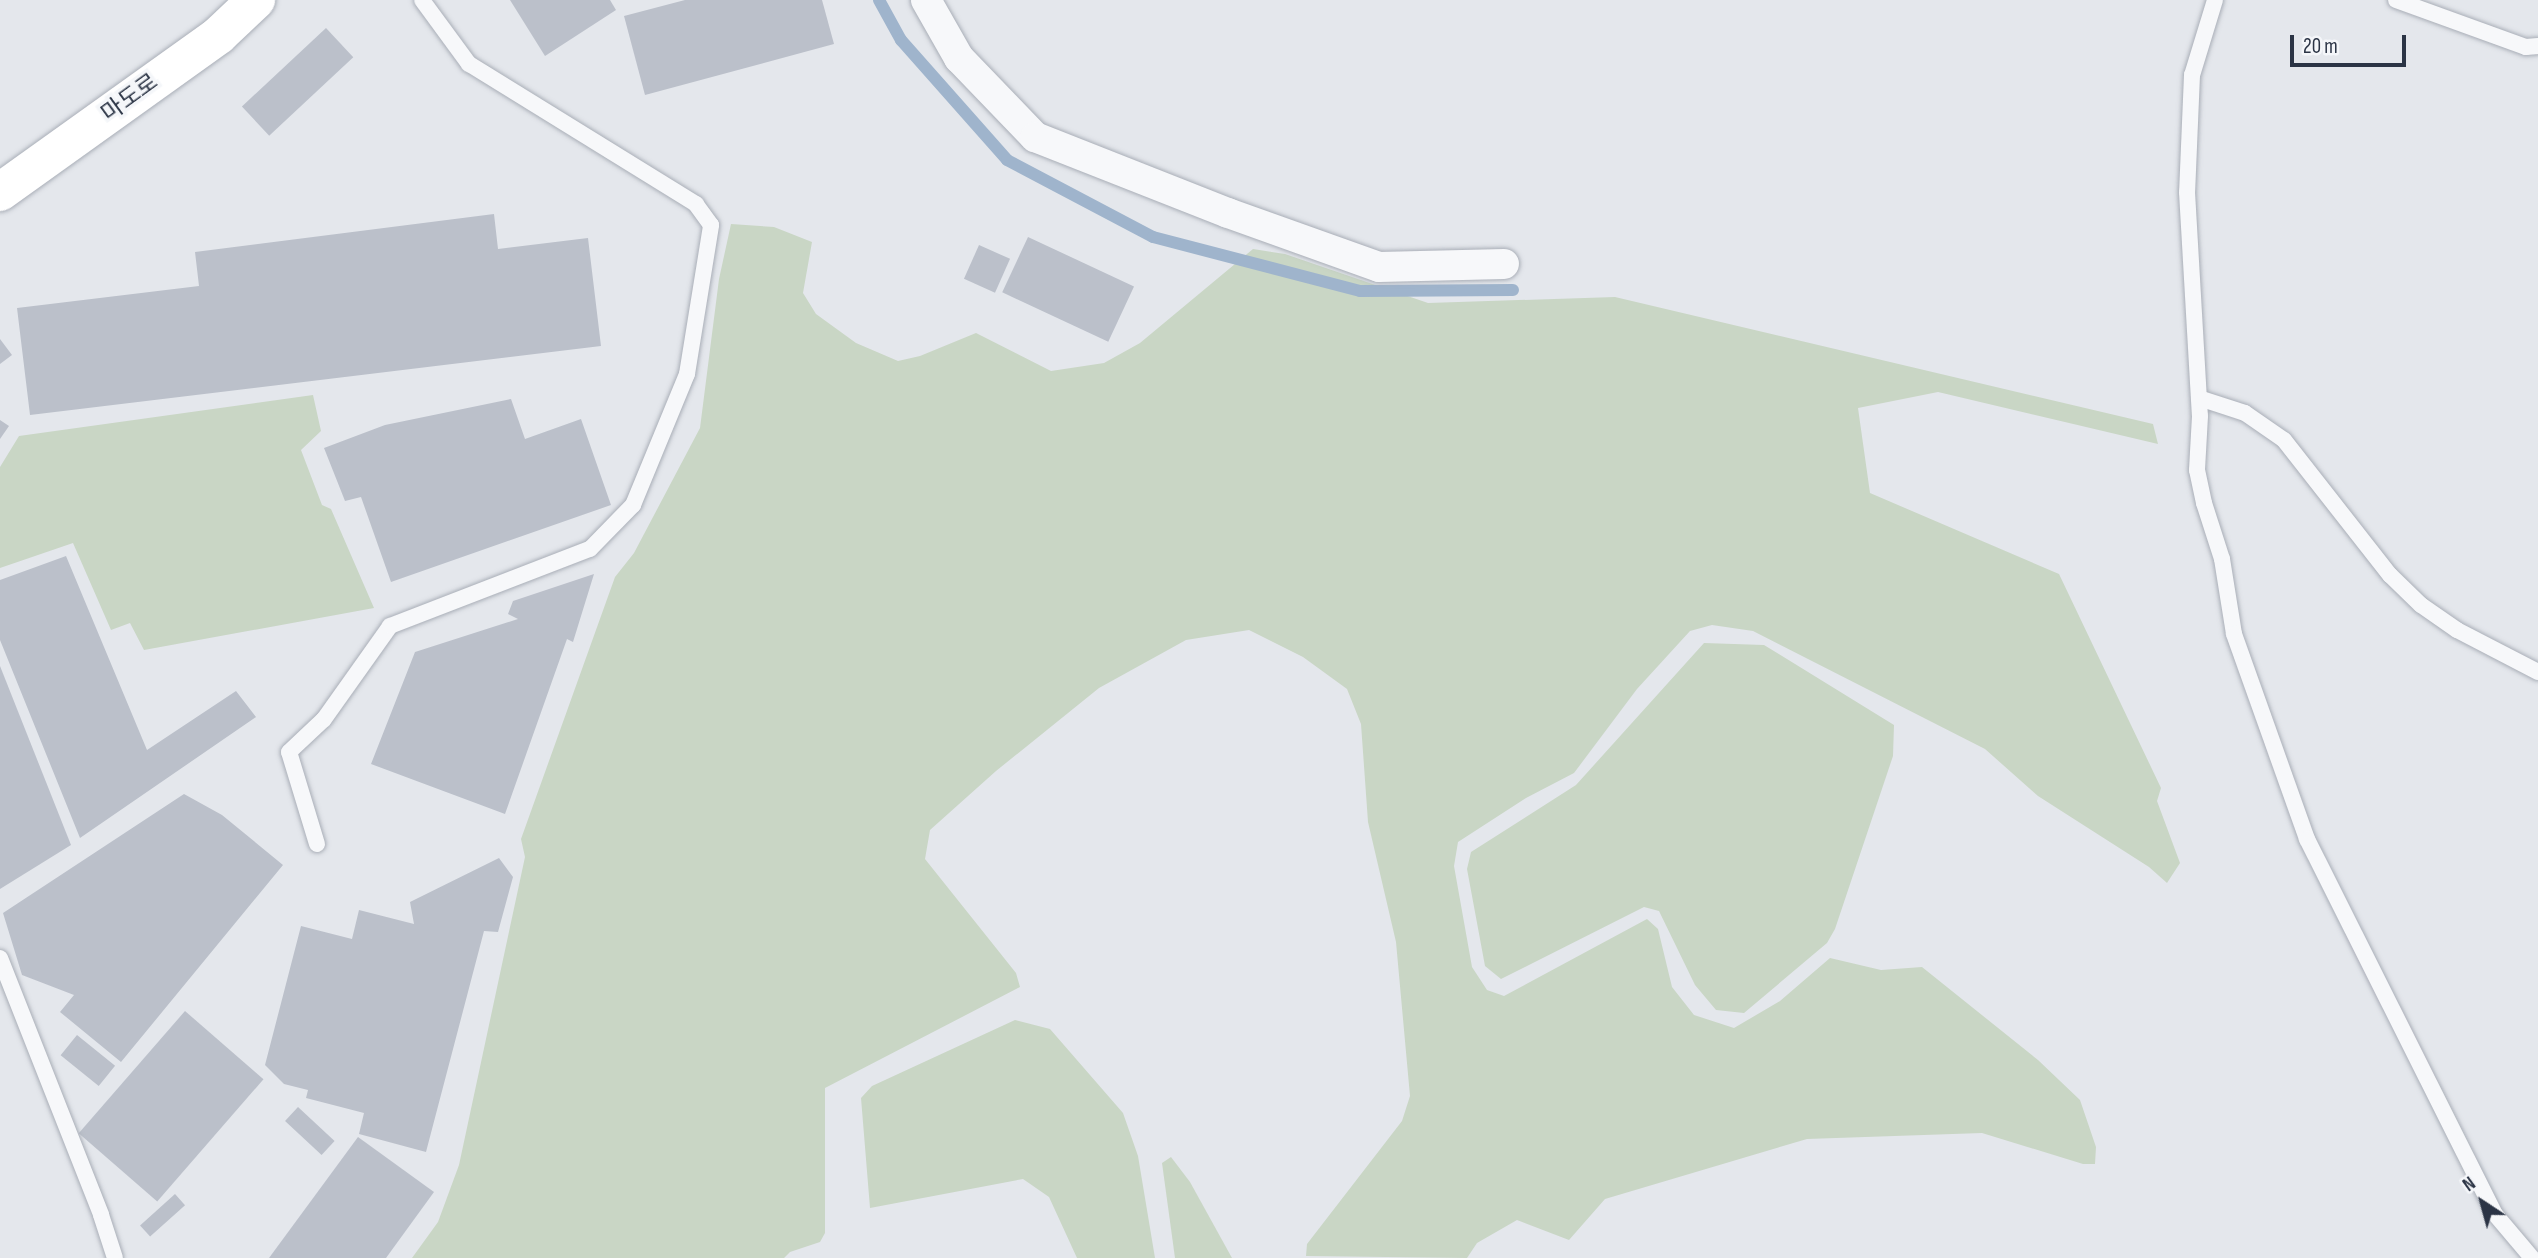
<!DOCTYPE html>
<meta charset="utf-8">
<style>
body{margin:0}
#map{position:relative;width:2538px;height:1258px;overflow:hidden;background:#e4e7ec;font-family:"Sofia Sans Condensed","Noto Sans KR",sans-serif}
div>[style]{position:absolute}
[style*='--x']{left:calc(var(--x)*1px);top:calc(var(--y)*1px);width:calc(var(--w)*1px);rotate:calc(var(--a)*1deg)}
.green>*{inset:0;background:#c9d6c5}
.stream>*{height:12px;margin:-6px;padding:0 6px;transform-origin:6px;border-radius:6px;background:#9fb4cc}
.building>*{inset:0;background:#bbc0ca;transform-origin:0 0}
.roads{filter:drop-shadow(0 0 2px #a9aeb7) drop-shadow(0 0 2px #a9aeb7)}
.service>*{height:16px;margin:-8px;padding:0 8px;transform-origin:8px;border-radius:8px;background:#f7f8fa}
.minor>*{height:30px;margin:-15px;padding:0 15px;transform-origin:15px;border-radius:15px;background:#f7f8fa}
.secondary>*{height:38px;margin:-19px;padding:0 19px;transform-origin:19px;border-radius:19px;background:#fff}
span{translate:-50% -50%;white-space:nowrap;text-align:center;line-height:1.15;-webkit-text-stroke:7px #f4f6f9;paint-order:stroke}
.street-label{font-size:23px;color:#2b3445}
.north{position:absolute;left:2447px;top:1167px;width:70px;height:70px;-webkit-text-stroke:5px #f4f6f9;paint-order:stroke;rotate:324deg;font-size:19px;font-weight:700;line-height:28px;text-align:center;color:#2b3445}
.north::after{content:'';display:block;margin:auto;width:24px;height:32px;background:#2b3445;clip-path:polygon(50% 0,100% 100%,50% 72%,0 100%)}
.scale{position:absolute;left:2290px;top:35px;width:116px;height:32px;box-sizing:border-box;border:4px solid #2b3445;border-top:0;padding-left:9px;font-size:21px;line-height:24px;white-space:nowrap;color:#2b3445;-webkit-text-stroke:5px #f4f6f9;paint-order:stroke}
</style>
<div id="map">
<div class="green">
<i style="clip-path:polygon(731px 224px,774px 227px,812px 242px,803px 293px,816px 314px,856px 343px,898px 361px,920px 356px,976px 333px,1051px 371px,1104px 363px,1140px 343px,1253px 249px,1285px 254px,1428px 303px,1615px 297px,2153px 424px,2158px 444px,1938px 392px,1858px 408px,1870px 493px,2059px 574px,2161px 788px,2157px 801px,2180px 863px,2167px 883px,2149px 867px,2038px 796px,1985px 749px,1753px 631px,1712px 625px,1690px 631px,1637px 689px,1574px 773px,1526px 798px,1458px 842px,1454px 866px,1472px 967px,1487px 990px,1504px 996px,1647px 919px,1658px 929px,1672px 987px,1694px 1015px,1734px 1028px,1780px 1001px,1830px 958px,1881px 970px,1922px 967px,2038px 1060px,2080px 1100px,2096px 1147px,2095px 1164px,2083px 1164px,1982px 1133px,1807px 1139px,1605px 1199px,1569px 1240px,1517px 1220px,1477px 1243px,1467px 1258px,1306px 1256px,1307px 1244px,1402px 1121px,1410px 1096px,1396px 942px,1368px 822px,1361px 724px,1347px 689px,1303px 657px,1249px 630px,1186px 640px,1099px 688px,996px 771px,930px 830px,925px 859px,1016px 973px,1020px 987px,825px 1088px,825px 1233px,820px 1242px,790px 1252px,784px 1258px,412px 1258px,438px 1222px,459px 1165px,525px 857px,521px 839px,615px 577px,634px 553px,700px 428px,719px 279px)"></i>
<i style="clip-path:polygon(313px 395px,321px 431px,301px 450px,322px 505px,331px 509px,374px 608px,144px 650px,130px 623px,111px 630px,73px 543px,0 568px,0 467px,19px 436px)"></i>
<i style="clip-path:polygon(1704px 643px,1764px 645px,1894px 725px,1893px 756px,1835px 929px,1827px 943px,1744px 1013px,1716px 1010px,1695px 985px,1659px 911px,1644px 907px,1501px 979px,1485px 966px,1467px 869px,1471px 852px,1576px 785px)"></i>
<i style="clip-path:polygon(1015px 1020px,1050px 1029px,1123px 1113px,1138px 1156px,1155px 1258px,1077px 1258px,1049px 1197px,1023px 1179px,870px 1208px,861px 1098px,872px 1086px)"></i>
<i style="clip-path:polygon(1171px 1157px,1190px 1182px,1232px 1258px,1175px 1258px,1162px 1163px)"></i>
</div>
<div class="stream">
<i style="--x:879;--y:0;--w:46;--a:61.2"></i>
<i style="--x:901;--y:40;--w:160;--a:48.5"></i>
<i style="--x:1007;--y:160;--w:165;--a:27.8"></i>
<i style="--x:1153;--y:237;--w:214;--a:14.6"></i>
<i style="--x:1360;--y:291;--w:153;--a:-0.4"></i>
</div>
<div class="building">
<i style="clip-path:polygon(510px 0,610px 0,616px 10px,545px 56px)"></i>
<i style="clip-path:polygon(685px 0,822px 0,834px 44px,645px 95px,624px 16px)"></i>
<i style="left:326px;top:28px;width:40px;height:115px;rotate:47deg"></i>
<i style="clip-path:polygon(494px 214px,498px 249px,588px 238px,601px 346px,30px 415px,17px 308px,199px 286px,195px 252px)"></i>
<i style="left:1028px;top:237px;width:117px;height:61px;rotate:25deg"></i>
<i style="left:979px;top:245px;width:34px;height:37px;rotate:24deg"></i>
<i style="clip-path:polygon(0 339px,12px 355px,0 364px)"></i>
<i style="clip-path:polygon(511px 399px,525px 439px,581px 419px,611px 505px,391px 582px,361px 497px,345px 501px,324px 448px,385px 425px)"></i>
<i style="clip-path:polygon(0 420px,9px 426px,0 439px)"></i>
<i style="clip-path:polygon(66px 556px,147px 750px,236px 691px,256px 717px,80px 838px,0 640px,0 580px)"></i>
<i style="clip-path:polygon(594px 574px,573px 642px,567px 639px,505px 814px,371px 764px,415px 652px,518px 619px,508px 614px,513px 601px)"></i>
<i style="clip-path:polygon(0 666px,71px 845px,0 889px)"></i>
<i style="clip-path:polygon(184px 794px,222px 815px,283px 865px,121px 1062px,60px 1012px,74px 995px,22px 975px,3px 913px)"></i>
<i style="clip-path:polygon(499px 858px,513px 877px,498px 932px,484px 931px,426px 1152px,359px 1134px,364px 1113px,306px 1098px,308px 1090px,284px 1084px,265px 1065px,301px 926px,352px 939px,359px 910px,414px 924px,410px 902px)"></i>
<i style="left:185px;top:1011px;width:104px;height:162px;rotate:41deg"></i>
<i style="left:77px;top:1035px;width:49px;height:26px;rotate:39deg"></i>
<i style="left:298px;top:1107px;width:50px;height:19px;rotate:43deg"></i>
<i style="clip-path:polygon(358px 1137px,434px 1192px,386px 1258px,269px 1258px)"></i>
<i style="left:175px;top:1194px;width:15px;height:47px;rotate:48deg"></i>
</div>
<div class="roads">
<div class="service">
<i style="--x:2215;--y:0;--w:78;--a:107"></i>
<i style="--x:2192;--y:75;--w:117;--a:92.4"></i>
<i style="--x:2187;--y:192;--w:224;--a:86.7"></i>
<i style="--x:2200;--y:416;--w:54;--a:93.2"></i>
<i style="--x:2197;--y:470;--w:34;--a:78"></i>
<i style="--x:2204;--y:503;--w:59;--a:72.2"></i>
<i style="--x:2222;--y:559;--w:76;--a:80.9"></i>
<i style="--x:2234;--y:634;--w:218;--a:70.4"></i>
<i style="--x:2307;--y:839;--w:418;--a:63.4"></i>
<i style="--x:2494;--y:1213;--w:59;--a:49.8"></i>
<i style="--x:2396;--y:0;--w:138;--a:19.9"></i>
<i style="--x:2526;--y:47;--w:12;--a:-5"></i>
<i style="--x:2199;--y:398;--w:48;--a:18.1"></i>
<i style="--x:2245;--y:413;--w:47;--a:34.7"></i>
<i style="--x:2284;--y:440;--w:172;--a:51.9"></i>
<i style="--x:2390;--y:575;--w:43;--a:44.1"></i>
<i style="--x:2421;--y:605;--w:44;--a:34.8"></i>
<i style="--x:2457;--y:630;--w:91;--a:27.4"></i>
<i style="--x:317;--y:844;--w:96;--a:-106.9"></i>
<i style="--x:289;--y:752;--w:48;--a:-43.3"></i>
<i style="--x:324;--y:719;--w:114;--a:-54.6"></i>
<i style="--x:390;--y:626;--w:214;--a:-21.1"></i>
<i style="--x:590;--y:549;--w:62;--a:-45.7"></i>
<i style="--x:633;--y:505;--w:142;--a:-67.6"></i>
<i style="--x:687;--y:374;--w:151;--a:-80.8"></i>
<i style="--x:711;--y:225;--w:26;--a:-126"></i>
<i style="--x:696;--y:204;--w:267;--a:-148.3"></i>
<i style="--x:469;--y:64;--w:79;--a:-126.3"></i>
<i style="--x:0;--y:958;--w:276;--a:68.5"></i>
<i style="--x:101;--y:1215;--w:45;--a:72"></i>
</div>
<div class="minor">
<i style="--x:926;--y:0;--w:67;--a:60.4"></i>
<i style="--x:959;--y:58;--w:110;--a:46.1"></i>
<i style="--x:1035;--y:137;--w:207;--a:21.5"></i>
<i style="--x:1228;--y:213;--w:160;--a:19.7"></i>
<i style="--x:1379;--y:267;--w:125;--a:-1.4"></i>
</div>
<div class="secondary">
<i style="--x:0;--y:192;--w:269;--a:-35.6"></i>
<i style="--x:219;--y:35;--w:51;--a:-43.4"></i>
</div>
</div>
<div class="street-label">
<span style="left:130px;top:98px;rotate:-36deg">마도로</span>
</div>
<div class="north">N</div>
<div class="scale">20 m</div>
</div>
